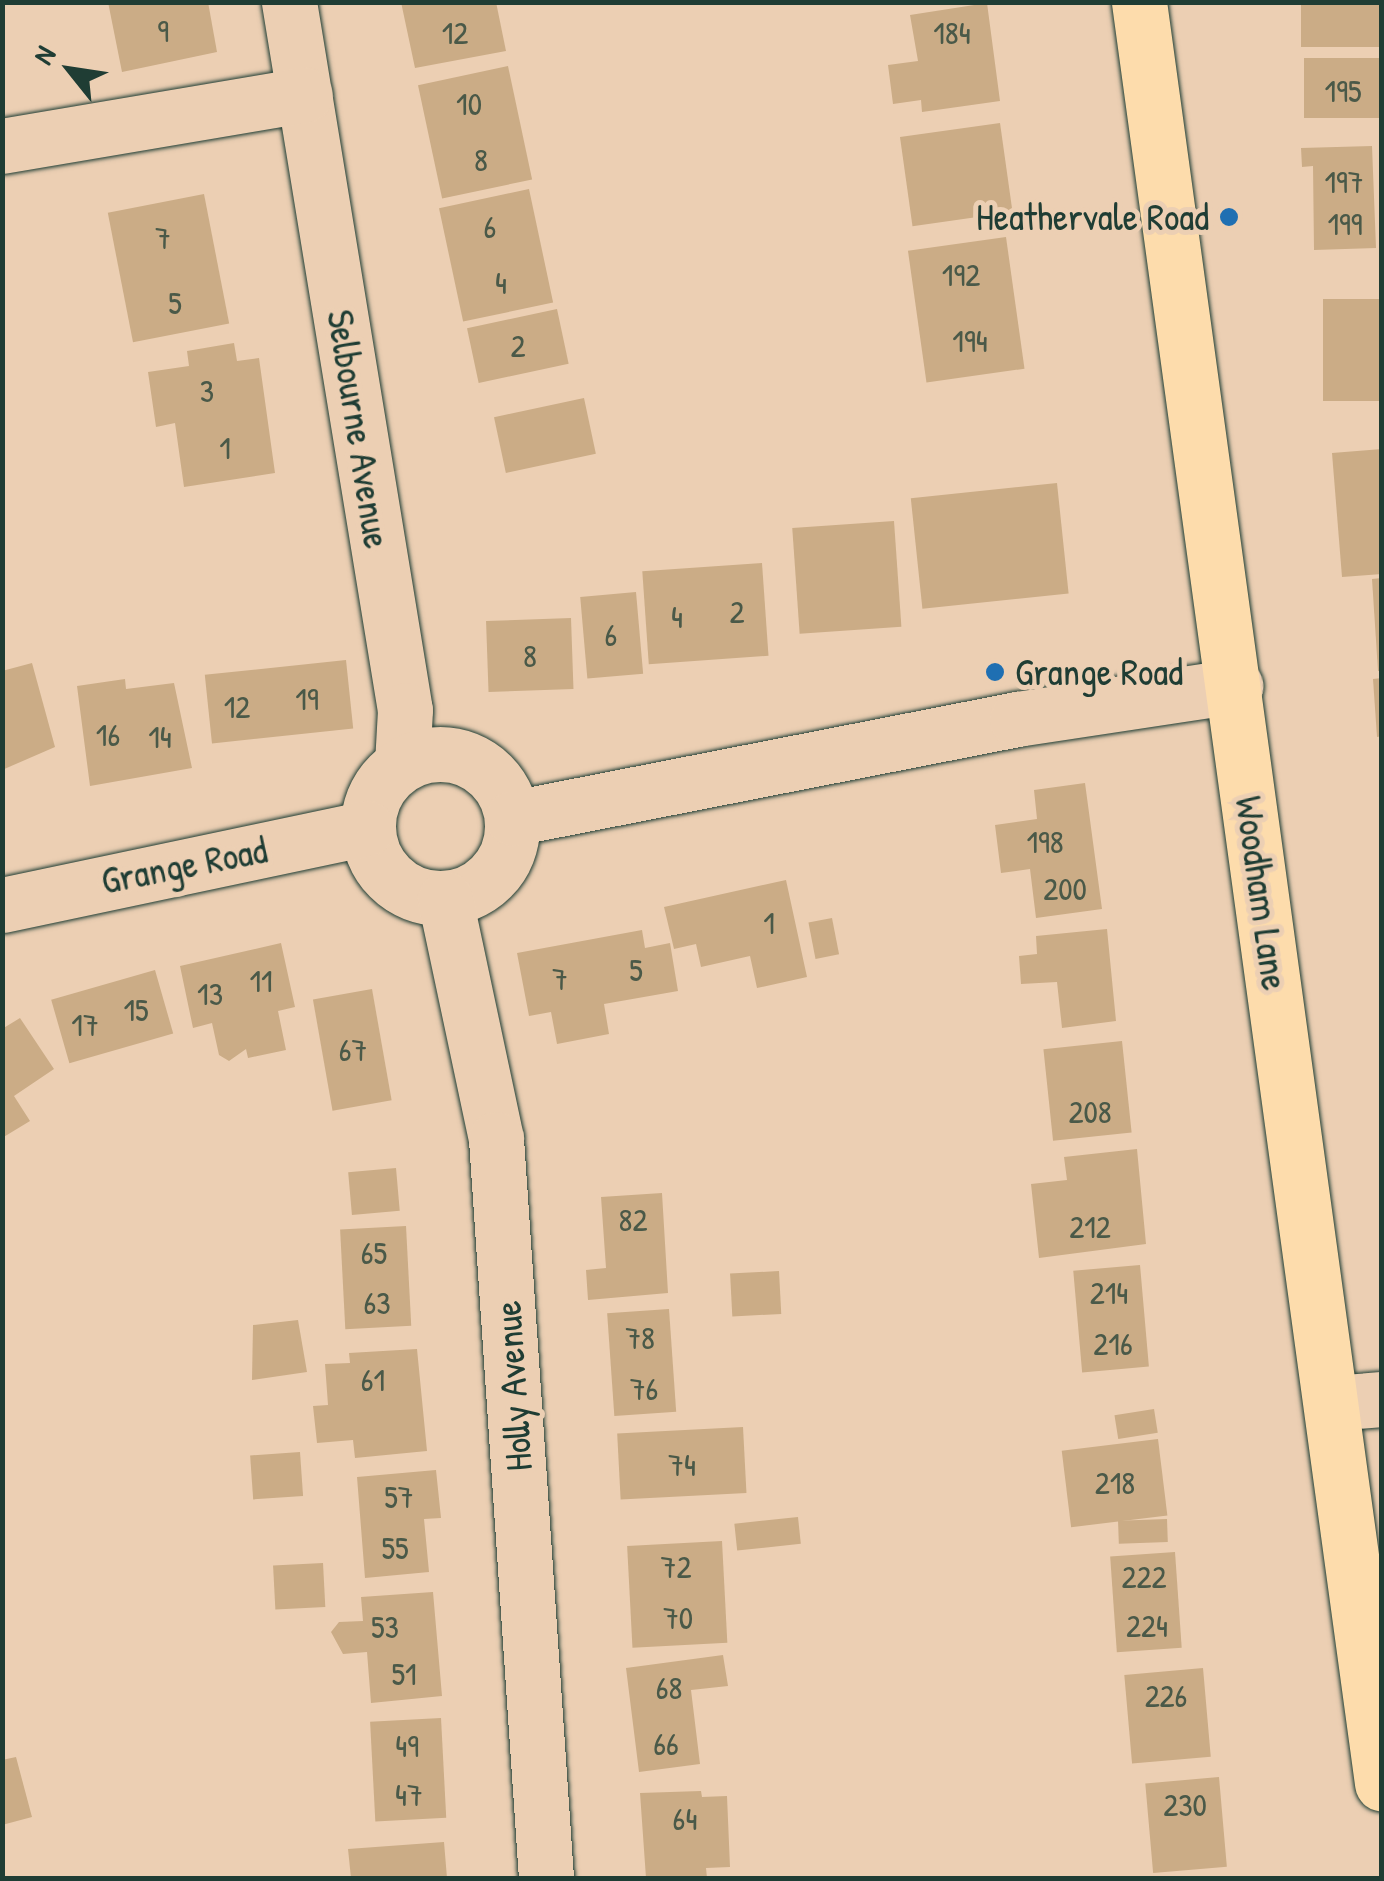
<!DOCTYPE html>
<style>
body{margin:0}
#map{position:relative;width:1384px;height:1881px;overflow:hidden;background:#eccfb3;font-family:"Patrick Hand",sans-serif}
div>[style]{position:absolute}
[style*='--x']{left:calc(var(--x)*1px);top:calc(var(--y)*1px);width:calc(var(--w)*1px);rotate:calc(var(--a)*1deg)}
.building>*{inset:0;background:#cbac86;transform-origin:0 0}
.roads{filter:drop-shadow(0 0 2px #1f3d34) drop-shadow(0 0 2px #1f3d34)}
.minor>*{height:55px;margin:-27.5px;padding:0 27.5px;transform-origin:27.5px;border-radius:27.5px;background:#eccfb3}
.minor>.ring{margin:-27.5px;padding:0;box-sizing:content-box;background:none;border:55px solid #eccfb3;border-radius:50%}
.major>*{height:55px;margin:-27.5px;padding:0 27.5px;transform-origin:27.5px;border-radius:27.5px;background:#fddcac}
.dots>*{width:28px;height:28px;translate:-50% -50%;box-sizing:border-box;border:5px solid #eccfb3;border-radius:50%}
span{translate:-50% -50%;white-space:nowrap;text-align:center;line-height:1.15;-webkit-text-stroke:10px #eccfb3;paint-order:stroke}
.number-label{font-size:32px;color:#4a5948}
.number-label span{-webkit-text-stroke-width:0}
.poi-label{font-size:38px;color:#1f3d34}
.right{translate:-100% -50%;text-align:right}
.left{translate:0 -50%;text-align:left}
.street-label{font-size:38px;color:#1f3d34}
.frame{position:absolute;inset:0;border:5px solid #1f3d34;pointer-events:none}
.north{position:absolute;left:20px;top:20px;width:100px;height:100px;-webkit-text-stroke:8px #eccfb3;paint-order:stroke;rotate:300deg;font-size:28px;font-weight:700;line-height:40px;text-align:center;color:#1f3d34}
.north::after{content:'';display:block;margin:auto;width:35px;height:45px;background:#1f3d34;clip-path:polygon(50% 0,100% 100%,50% 72%,0 100%)}
</style>
<div id="map">
<div class="building">
<i style="clip-path:polygon(108px 2px,208px 2px,217px 52px,122px 72px)"></i>
<i style="clip-path:polygon(401px 2px,496px 2px,506px 51px,415px 68px)"></i>
<i style="left:1301px;top:2px;width:81px;height:45px"></i>
<i style="clip-path:polygon(987px 3px,1000px 101px,922px 112px,921px 100px,893px 104px,888px 65px,918px 61px,910px 15px)"></i>
<i style="left:1382px;top:58px;width:60px;height:78px;rotate:90deg"></i>
<i style="left:508px;top:66px;width:116px;height:92px;rotate:78deg"></i>
<i style="left:1000px;top:123px;width:90px;height:101px;rotate:82deg"></i>
<i style="clip-path:polygon(1372px 146px,1376px 248px,1314px 250px,1313px 166px,1302px 167px,1301px 148px)"></i>
<i style="left:529px;top:189px;width:116px;height:92px;rotate:78deg"></i>
<i style="left:204px;top:194px;width:132px;height:98px;rotate:79deg"></i>
<i style="left:1006px;top:237px;width:133px;height:99px;rotate:82deg"></i>
<i style="left:1382px;top:299px;width:102px;height:59px;rotate:90deg"></i>
<i style="left:557px;top:309px;width:56px;height:92px;rotate:78deg"></i>
<i style="clip-path:polygon(234px 343px,237px 361px,259px 358px,275px 473px,184px 487px,175px 423px,156px 427px,148px 372px,189px 366px,187px 351px)"></i>
<i style="left:584px;top:398px;width:57px;height:92px;rotate:78deg"></i>
<i style="clip-path:polygon(1382px 449px,1382px 574px,1342px 577px,1332px 453px)"></i>
<i style="left:1057px;top:483px;width:111px;height:147px;rotate:84deg"></i>
<i style="left:894px;top:521px;width:106px;height:102px;rotate:86deg"></i>
<i style="left:762px;top:563px;width:93px;height:120px;rotate:86deg"></i>
<i style="clip-path:polygon(1382px 578px,1382px 671px,1378px 671px,1372px 579px)"></i>
<i style="left:636px;top:592px;width:82px;height:56px;rotate:85deg"></i>
<i style="left:571px;top:618px;width:71px;height:85px;rotate:88deg"></i>
<i style="left:346px;top:660px;width:69px;height:142px;rotate:84deg"></i>
<i style="clip-path:polygon(32px 663px,55px 747px,2px 770px,2px 671px)"></i>
<i style="clip-path:polygon(1382px 678px,1382px 736px,1377px 737px,1373px 679px)"></i>
<i style="clip-path:polygon(125px 679px,126px 689px,174px 683px,192px 768px,90px 786px,77px 686px)"></i>
<i style="clip-path:polygon(1085px 783px,1102px 909px,1036px 918px,1030px 869px,1001px 873px,995px 825px,1037px 819px,1034px 790px)"></i>
<i style="clip-path:polygon(786px 880px,807px 977px,757px 988px,750px 956px,701px 967px,696px 944px,674px 949px,664px 907px)"></i>
<i style="left:832px;top:918px;width:37px;height:24px;rotate:79deg"></i>
<i style="clip-path:polygon(1107px 929px,1116px 1021px,1062px 1028px,1057px 982px,1021px 984px,1019px 956px,1037px 954px,1036px 936px)"></i>
<i style="clip-path:polygon(642px 930px,645px 948px,670px 943px,678px 991px,604px 1004px,609px 1034px,557px 1044px,551px 1012px,529px 1016px,517px 953px)"></i>
<i style="clip-path:polygon(281px 943px,295px 1007px,278px 1011px,286px 1050px,248px 1058px,246px 1049px,229px 1061px,219px 1055px,212px 1023px,193px 1028px,180px 966px)"></i>
<i style="left:155px;top:970px;width:66px;height:108px;rotate:74deg"></i>
<i style="left:372px;top:989px;width:113px;height:60px;rotate:80deg"></i>
<i style="clip-path:polygon(20px 1018px,54px 1069px,14px 1096px,30px 1121px,2px 1138px,2px 1029px)"></i>
<i style="left:1122px;top:1041px;width:92px;height:79px;rotate:84deg"></i>
<i style="clip-path:polygon(1137px 1149px,1146px 1244px,1039px 1258px,1031px 1184px,1067px 1180px,1064px 1157px)"></i>
<i style="left:396px;top:1168px;width:43px;height:48px;rotate:85deg"></i>
<i style="clip-path:polygon(662px 1193px,668px 1293px,588px 1300px,586px 1270px,606px 1268px,601px 1197px)"></i>
<i style="left:406px;top:1226px;width:100px;height:66px;rotate:87deg"></i>
<i style="left:1140px;top:1265px;width:102px;height:67px;rotate:85deg"></i>
<i style="left:779px;top:1271px;width:43px;height:49px;rotate:87deg"></i>
<i style="left:669px;top:1309px;width:103px;height:62px;rotate:86deg"></i>
<i style="clip-path:polygon(298px 1320px,307px 1372px,252px 1380px,253px 1325px)"></i>
<i style="clip-path:polygon(417px 1349px,427px 1451px,355px 1458px,353px 1440px,317px 1443px,313px 1406px,328px 1405px,325px 1364px,350px 1363px,349px 1353px)"></i>
<i style="left:1154px;top:1409px;width:24px;height:40px;rotate:81deg"></i>
<i style="left:743px;top:1427px;width:66px;height:126px;rotate:87deg"></i>
<i style="left:1158px;top:1439px;width:77px;height:97px;rotate:83deg"></i>
<i style="left:300px;top:1452px;width:44px;height:50px;rotate:86deg"></i>
<i style="clip-path:polygon(436px 1470px,441px 1518px,424px 1519px,429px 1572px,365px 1578px,357px 1477px)"></i>
<i style="left:798px;top:1517px;width:27px;height:64px;rotate:84deg"></i>
<i style="left:1167px;top:1519px;width:23px;height:49px;rotate:88deg"></i>
<i style="left:722px;top:1541px;width:102px;height:95px;rotate:87deg"></i>
<i style="left:1175px;top:1552px;width:96px;height:65px;rotate:86deg"></i>
<i style="left:323px;top:1563px;width:44px;height:50px;rotate:87deg"></i>
<i style="clip-path:polygon(433px 1592px,442px 1696px,371px 1703px,367px 1652px,343px 1654px,331px 1632px,339px 1622px,363px 1621px,361px 1597px)"></i>
<i style="clip-path:polygon(723px 1655px,728px 1686px,691px 1690px,700px 1764px,639px 1772px,626px 1668px)"></i>
<i style="left:1203px;top:1668px;width:89px;height:79px;rotate:85deg"></i>
<i style="left:441px;top:1718px;width:100px;height:71px;rotate:87deg"></i>
<i style="clip-path:polygon(16px 1757px,32px 1817px,2px 1825px,2px 1760px)"></i>
<i style="left:1219px;top:1777px;width:90px;height:74px;rotate:85deg"></i>
<i style="clip-path:polygon(701px 1791px,702px 1797px,727px 1796px,730px 1867px,706px 1868px,707px 1878px,646px 1878px,640px 1793px)"></i>
<i style="clip-path:polygon(444px 1842px,447px 1878px,351px 1878px,348px 1849px)"></i>
</div>
<div class="roads">
<div class="minor">
<i style="--x:289;--y:2;--w:717;--a:80.7"></i>
<i style="--x:405;--y:710;--w:54;--a:93.2"></i>
<i style="--x:2;--y:146;--w:307;--a:-9.6"></i>
<i class="ring" style="left:368px;top:754px;width:89px;height:89px"></i>
<i style="--x:513;--y:818;--w:514;--a:-11.11"></i>
<i style="--x:1017;--y:719;--w:221;--a:-8.6"></i>
<i style="--x:445;--y:899;--w:245;--a:78"></i>
<i style="--x:496;--y:1139;--w:741;--a:86.13"></i>
<i style="--x:2;--y:905;--w:373;--a:-11.9"></i>
<i style="--x:1332;--y:1403;--w:50;--a:-4.6"></i>
</div>
<div class="major">
<i style="--x:1139;--y:2;--w:1798;--a:82.23"></i>
</div>
</div>
<div class="dots">
<i style="left:1229px;top:217px;background:#1f6fb2"></i>
<i style="left:995px;top:672px;background:#1f6fb2"></i>
</div>
<div class="number-label">
<span style="left:163px;top:31px">9</span>
<span style="left:455px;top:33px">12</span>
<span style="left:952px;top:33px">184</span>
<span style="left:1343px;top:91px">195</span>
<span style="left:469px;top:104px">10</span>
<span style="left:481px;top:160px">8</span>
<span style="left:1344px;top:182px">197</span>
<span style="left:1345px;top:224px">199</span>
<span style="left:490px;top:227px">6</span>
<span style="left:163px;top:238px">7</span>
<span style="left:961px;top:275px">192</span>
<span style="left:501px;top:283px">4</span>
<span style="left:175px;top:303px">5</span>
<span style="left:970px;top:341px">194</span>
<span style="left:518px;top:346px">2</span>
<span style="left:207px;top:391px">3</span>
<span style="left:225px;top:448px">1</span>
<span style="left:737px;top:612px">2</span>
<span style="left:677px;top:617px">4</span>
<span style="left:611px;top:635px">6</span>
<span style="left:530px;top:656px">8</span>
<span style="left:307px;top:699px">19</span>
<span style="left:237px;top:707px">12</span>
<span style="left:108px;top:735px">16</span>
<span style="left:160px;top:737px">14</span>
<span style="left:1045px;top:842px">198</span>
<span style="left:1065px;top:889px">200</span>
<span style="left:769px;top:923px">1</span>
<span style="left:636px;top:970px">5</span>
<span style="left:560px;top:979px">7</span>
<span style="left:261px;top:981px">11</span>
<span style="left:210px;top:994px">13</span>
<span style="left:136px;top:1010px">15</span>
<span style="left:85px;top:1025px">17</span>
<span style="left:353px;top:1050px">67</span>
<span style="left:1090px;top:1112px">208</span>
<span style="left:633px;top:1220px">82</span>
<span style="left:1090px;top:1227px">212</span>
<span style="left:374px;top:1253px">65</span>
<span style="left:1109px;top:1293px">214</span>
<span style="left:377px;top:1303px">63</span>
<span style="left:640px;top:1338px">78</span>
<span style="left:1113px;top:1344px">216</span>
<span style="left:373px;top:1380px">61</span>
<span style="left:644px;top:1389px">76</span>
<span style="left:682px;top:1465px">74</span>
<span style="left:1115px;top:1483px">218</span>
<span style="left:399px;top:1497px">57</span>
<span style="left:395px;top:1548px">55</span>
<span style="left:676px;top:1567px">72</span>
<span style="left:1144px;top:1577px">222</span>
<span style="left:678px;top:1618px">70</span>
<span style="left:1147px;top:1626px">224</span>
<span style="left:385px;top:1627px">53</span>
<span style="left:404px;top:1674px">51</span>
<span style="left:669px;top:1688px">68</span>
<span style="left:1166px;top:1696px">226</span>
<span style="left:666px;top:1744px">66</span>
<span style="left:407px;top:1746px">49</span>
<span style="left:409px;top:1795px">47</span>
<span style="left:1185px;top:1805px">230</span>
<span style="left:685px;top:1819px">64</span>
</div>
<div class="poi-label">
<span class="right" style="left:1209px;top:217px">Heathervale Road</span>
<span class="left" style="left:1015px;top:672px">Grange Road</span>
</div>
<div class="street-label">
<span style="left:359px;top:429px;rotate:81deg">Selbourne Avenue</span>
<span style="left:184px;top:865px;rotate:-11deg">Grange Road</span>
<span style="left:1262px;top:893px;rotate:82deg">Woodham Lane</span>
<span style="left:513px;top:1386px;rotate:-94deg">Holly Avenue</span>
</div>
<div class="frame"></div>
<div class="north">N</div>
</div>
